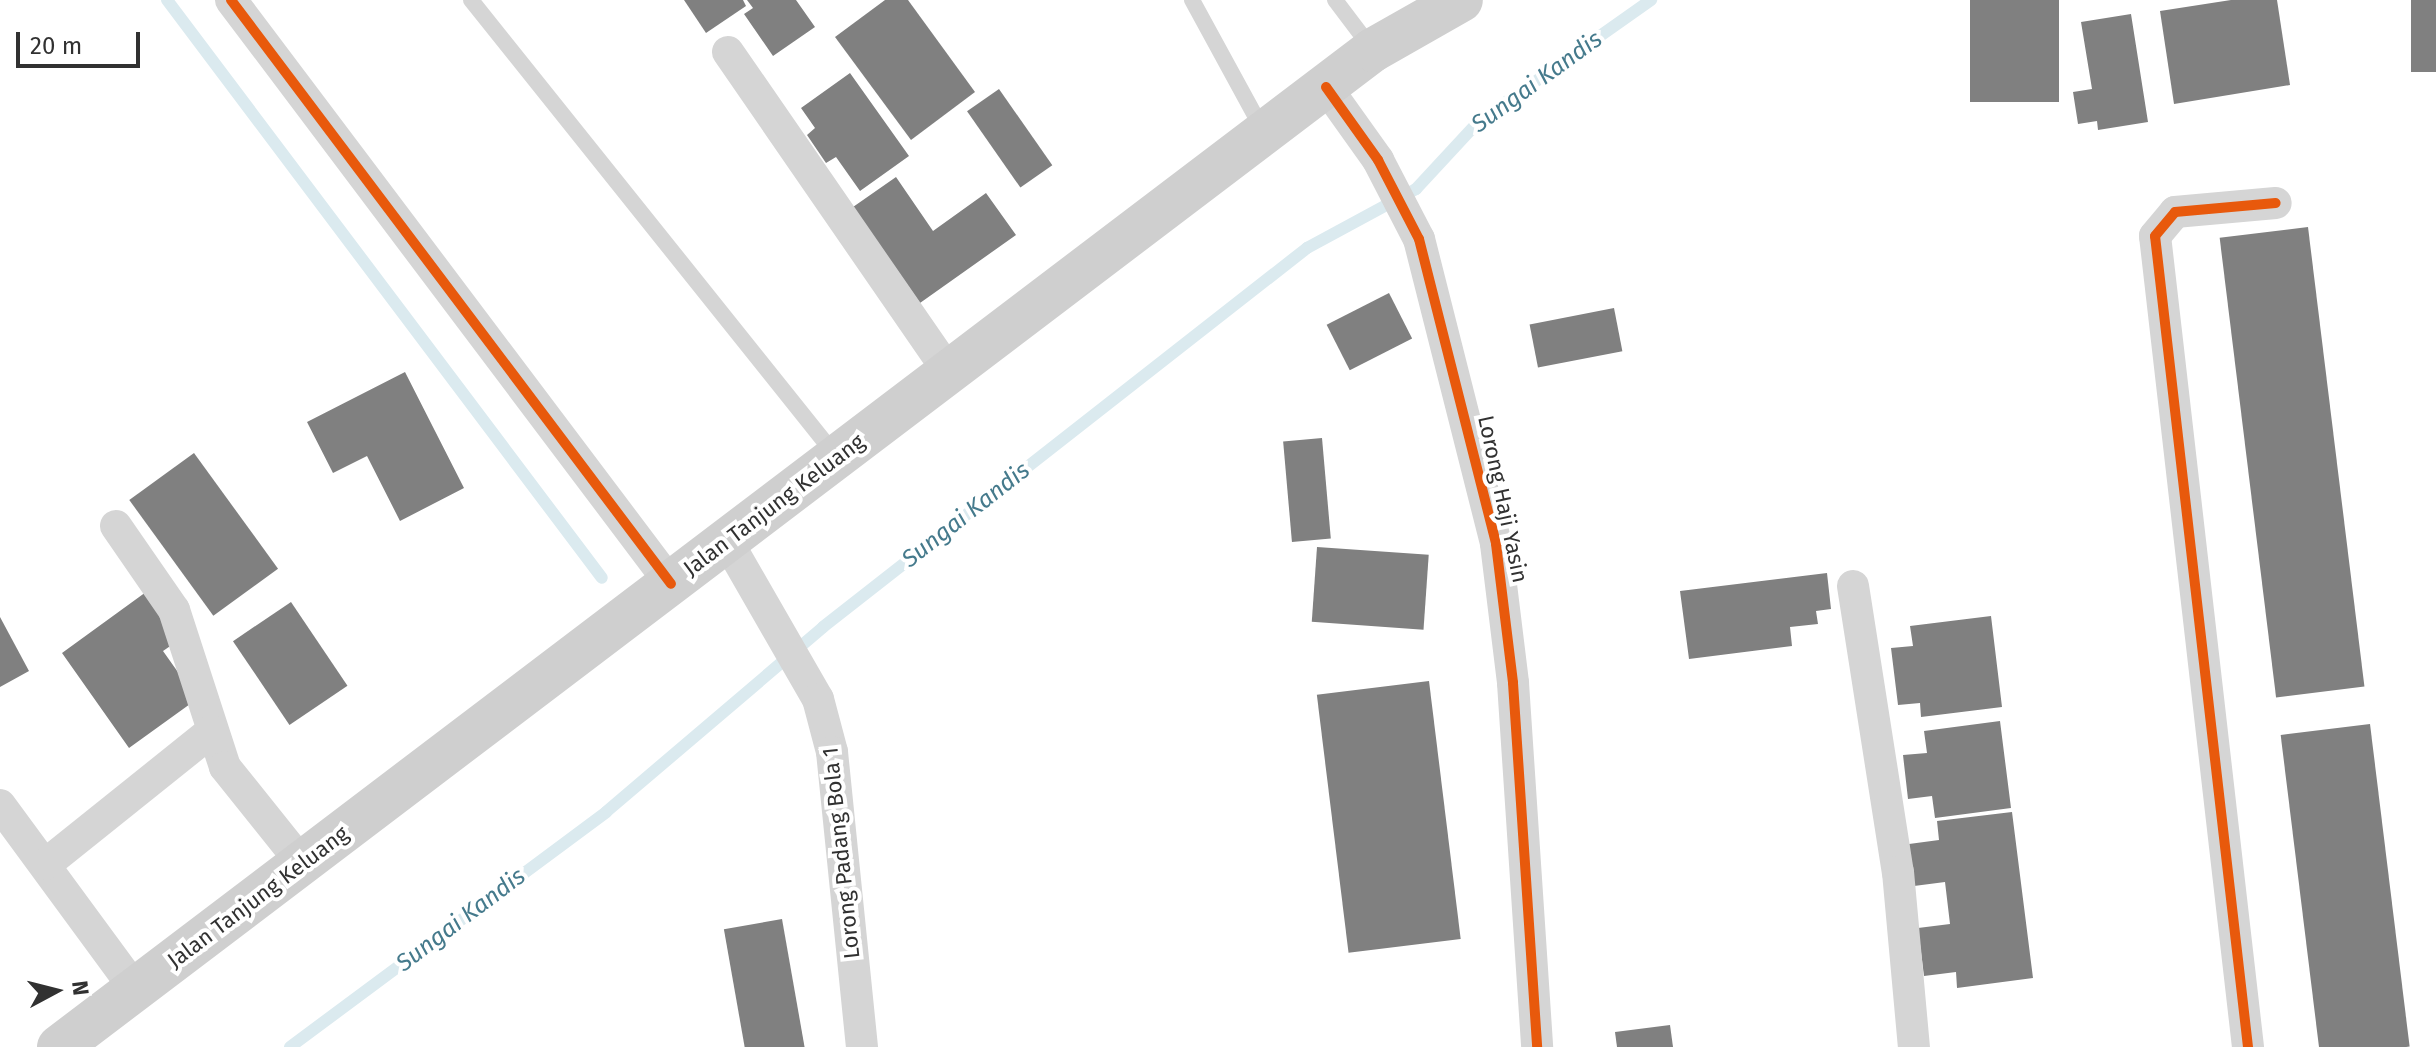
<!DOCTYPE html>
<style>
body{margin:0}
#map{position:relative;width:2436px;height:1047px;overflow:hidden;background:#fff;font-family:"Fira Sans",sans-serif}
div>[style]{position:absolute}
[style*='--x']{left:calc(var(--x)*1px);top:calc(var(--y)*1px);width:calc(var(--w)*1px);rotate:calc(var(--a)*1deg)}
.stream>*{height:12px;margin:-6px;padding:0 6px;transform-origin:6px;border-radius:6px;background:#dbeaef}
.building>*{inset:0;background:#808080;transform-origin:0 0}
.lane>*{height:16px;margin:-8px;padding:0 8px;transform-origin:8px;border-radius:8px;background:#d5d5d5}
.street>*{height:32px;margin:-16px;padding:0 16px;transform-origin:16px;border-radius:16px;background:#d5d5d5}
.secondary>*{height:44px;margin:-22px;padding:0 22px;transform-origin:22px;border-radius:22px;background:#cfcfcf}
.cycleway>*{height:10px;margin:-5px;padding:0 5px;transform-origin:5px;border-radius:5px;background:#e8590c}
span{translate:-50% -50%;white-space:nowrap;text-align:center;line-height:1.15;-webkit-text-stroke:8px #fff;paint-order:stroke}
.street-label{font-size:22px;color:#313131}
.water-label{font-size:24px;color:#457a8c;font-style:italic}
.north{position:absolute;left:16px;top:951px;width:80px;height:80px;-webkit-text-stroke:6px #fff;paint-order:stroke;rotate:83deg;font-size:22px;font-weight:700;line-height:32px;text-align:center;color:#313131}
.north::after{content:'';display:block;margin:auto;width:28px;height:36px;background:#313131;clip-path:polygon(50% 0,100% 100%,50% 72%,0 100%)}
.scale{position:absolute;left:16px;top:32px;width:124px;height:36px;box-sizing:border-box;border:4px solid #313131;border-top:0;padding-left:10px;font-size:24px;line-height:28px;white-space:nowrap;color:#313131;-webkit-text-stroke:6px #fff;paint-order:stroke}
</style>
<div id="map">
<div class="stream">
<i style="--x:167;--y:0;--w:723;--a:53.04"></i>
<i style="--x:290;--y:1047;--w:394;--a:-36.6"></i>
<i style="--x:606;--y:812;--w:285;--a:-40.4"></i>
<i style="--x:823;--y:627;--w:615;--a:-38.06"></i>
<i style="--x:1307;--y:248;--w:124;--a:-28.4"></i>
<i style="--x:1416;--y:189;--w:91;--a:-47.2"></i>
<i style="--x:1478;--y:122;--w:212;--a:-35.2"></i>
</div>
<div class="building">
<i style="clip-path:polygon(684px 0,743px 0,746px 6px,706px 33px)"></i>
<i style="clip-path:polygon(747px 0,796px 0,815px 27px,773px 56px,744px 14px,753px 8px)"></i>
<i style="clip-path:polygon(885px 0,908px 0,975px 92px,911px 140px,835px 37px)"></i>
<i style="left:1970px;top:0;width:89px;height:102px"></i>
<i style="clip-path:polygon(2231px 0,2277px 0,2290px 85px,2174px 104px,2160px 11px)"></i>
<i style="left:2411px;top:0;width:25px;height:72px"></i>
<i style="clip-path:polygon(2131px 14px,2148px 122px,2098px 130px,2097px 121px,2078px 124px,2073px 92px,2092px 89px,2081px 22px)"></i>
<i style="clip-path:polygon(850px 73px,909px 156px,860px 191px,836px 157px,826px 163px,807px 135px,815px 128px,801px 108px)"></i>
<i style="left:999px;top:89px;width:93px;height:39px;rotate:55deg"></i>
<i style="clip-path:polygon(896px 177px,933px 231px,986px 193px,1016px 235px,920px 303px,853px 207px)"></i>
<i style="left:2308px;top:227px;width:463px;height:89px;rotate:83deg"></i>
<i style="left:1389px;top:293px;width:51px;height:70px;rotate:63deg"></i>
<i style="left:1614px;top:308px;width:44px;height:86px;rotate:79deg"></i>
<i style="clip-path:polygon(405px 372px,464px 488px,400px 521px,367px 456px,333px 473px,307px 422px)"></i>
<i style="left:1322px;top:438px;width:101px;height:39px;rotate:85deg"></i>
<i style="left:194px;top:453px;width:143px;height:80px;rotate:54deg"></i>
<i style="left:1317px;top:547px;width:112px;height:75px;rotate:4deg"></i>
<i style="clip-path:polygon(1827px 573px,1831px 609px,1816px 611px,1818px 624px,1790px 627px,1792px 646px,1689px 659px,1680px 591px)"></i>
<i style="clip-path:polygon(146px 592px,179px 640px,163px 651px,197px 699px,129px 748px,62px 653px)"></i>
<i style="left:291px;top:602px;width:101px;height:70px;rotate:56deg"></i>
<i style="clip-path:polygon(1991px 616px,2002px 707px,1921px 717px,1920px 703px,1898px 705px,1891px 648px,1913px 646px,1910px 626px)"></i>
<i style="clip-path:polygon(0 617px,29px 671px,0 687px)"></i>
<i style="left:1429px;top:681px;width:260px;height:113px;rotate:83deg"></i>
<i style="clip-path:polygon(2000px 721px,2011px 808px,1935px 818px,1932px 796px,1908px 799px,1903px 755px,1927px 753px,1924px 731px)"></i>
<i style="left:2370px;top:724px;width:325px;height:90px;rotate:83deg"></i>
<i style="clip-path:polygon(2012px 812px,2033px 978px,1957px 988px,1956px 972px,1924px 976px,1918px 928px,1950px 924px,1945px 882px,1914px 886px,1909px 844px,1939px 840px,1937px 821px)"></i>
<i style="left:782px;top:919px;width:130px;height:59px;rotate:80deg"></i>
<i style="clip-path:polygon(1670px 1025px,1673px 1047px,1617px 1047px,1615px 1032px)"></i>
</div>
<div class="lane">
<i style="--x:471;--y:0;--w:584;--a:51.32"></i>
<i style="--x:1192;--y:0;--w:150;--a:61.4"></i>
<i style="--x:1335;--y:0;--w:61;--a:52.9"></i>
</div>
<div class="street">
<i style="--x:231;--y:0;--w:731;--a:53"></i>
<i style="--x:728;--y:52;--w:389;--a:55.4"></i>
<i style="--x:1326;--y:87;--w:90;--a:54.5"></i>
<i style="--x:1378;--y:160;--w:89;--a:62.6"></i>
<i style="--x:1419;--y:239;--w:315;--a:75.8"></i>
<i style="--x:1496;--y:544;--w:140;--a:83"></i>
<i style="--x:1513;--y:683;--w:365;--a:86.2"></i>
<i style="--x:116;--y:526;--w:102;--a:55.4"></i>
<i style="--x:174;--y:610;--w:165;--a:72"></i>
<i style="--x:225;--y:767;--w:123;--a:51.3"></i>
<i style="--x:727;--y:541;--w:182;--a:60.1"></i>
<i style="--x:818;--y:699;--w:55;--a:75.2"></i>
<i style="--x:832;--y:752;--w:297;--a:84.2"></i>
<i style="--x:1853;--y:586;--w:290;--a:81.1"></i>
<i style="--x:1898;--y:872;--w:176;--a:84.8"></i>
<i style="--x:0;--y:805;--w:228;--a:53.7"></i>
<i style="--x:46;--y:864;--w:213;--a:-38.7"></i>
<i style="--x:2248;--y:1047;--w:816;--a:-96.54"></i>
<i style="--x:2155;--y:236;--w:31;--a:-50"></i>
<i style="--x:2175;--y:212;--w:101;--a:-5.1"></i>
</div>
<div class="secondary">
<i style="--x:59;--y:1047;--w:1649;--a:-37.19"></i>
<i style="--x:1373;--y:50;--w:101;--a:-29.6"></i>
</div>
<div class="cycleway">
<i style="--x:231;--y:0;--w:731;--a:53"></i>
<i style="--x:1326;--y:87;--w:90;--a:54.5"></i>
<i style="--x:1378;--y:160;--w:89;--a:62.6"></i>
<i style="--x:1419;--y:239;--w:315;--a:75.8"></i>
<i style="--x:1496;--y:544;--w:140;--a:83"></i>
<i style="--x:1513;--y:683;--w:365;--a:86.2"></i>
<i style="--x:2248;--y:1047;--w:816;--a:-96.54"></i>
<i style="--x:2155;--y:236;--w:31;--a:-50"></i>
<i style="--x:2175;--y:212;--w:101;--a:-5.1"></i>
</div>
<div class="street-label">
<span style="left:1503px;top:499px;rotate:78deg">Lorong Haji Yasin</span>
<span style="left:774px;top:505px;rotate:-37deg">Jalan Tanjung Keluang</span>
<span style="left:841px;top:853px;rotate:-96deg">Lorong Padang Bola 1</span>
<span style="left:258px;top:897px;rotate:-37deg">Jalan Tanjung Keluang</span>
</div>
<div class="water-label">
<span style="left:1537px;top:82px;rotate:-36deg">Sungai Kandis</span>
<span style="left:966px;top:515px;rotate:-38deg">Sungai Kandis</span>
<span style="left:461px;top:920px;rotate:-37deg">Sungai Kandis</span>
</div>
<div class="north">N</div>
<div class="scale">20 m</div>
</div>
